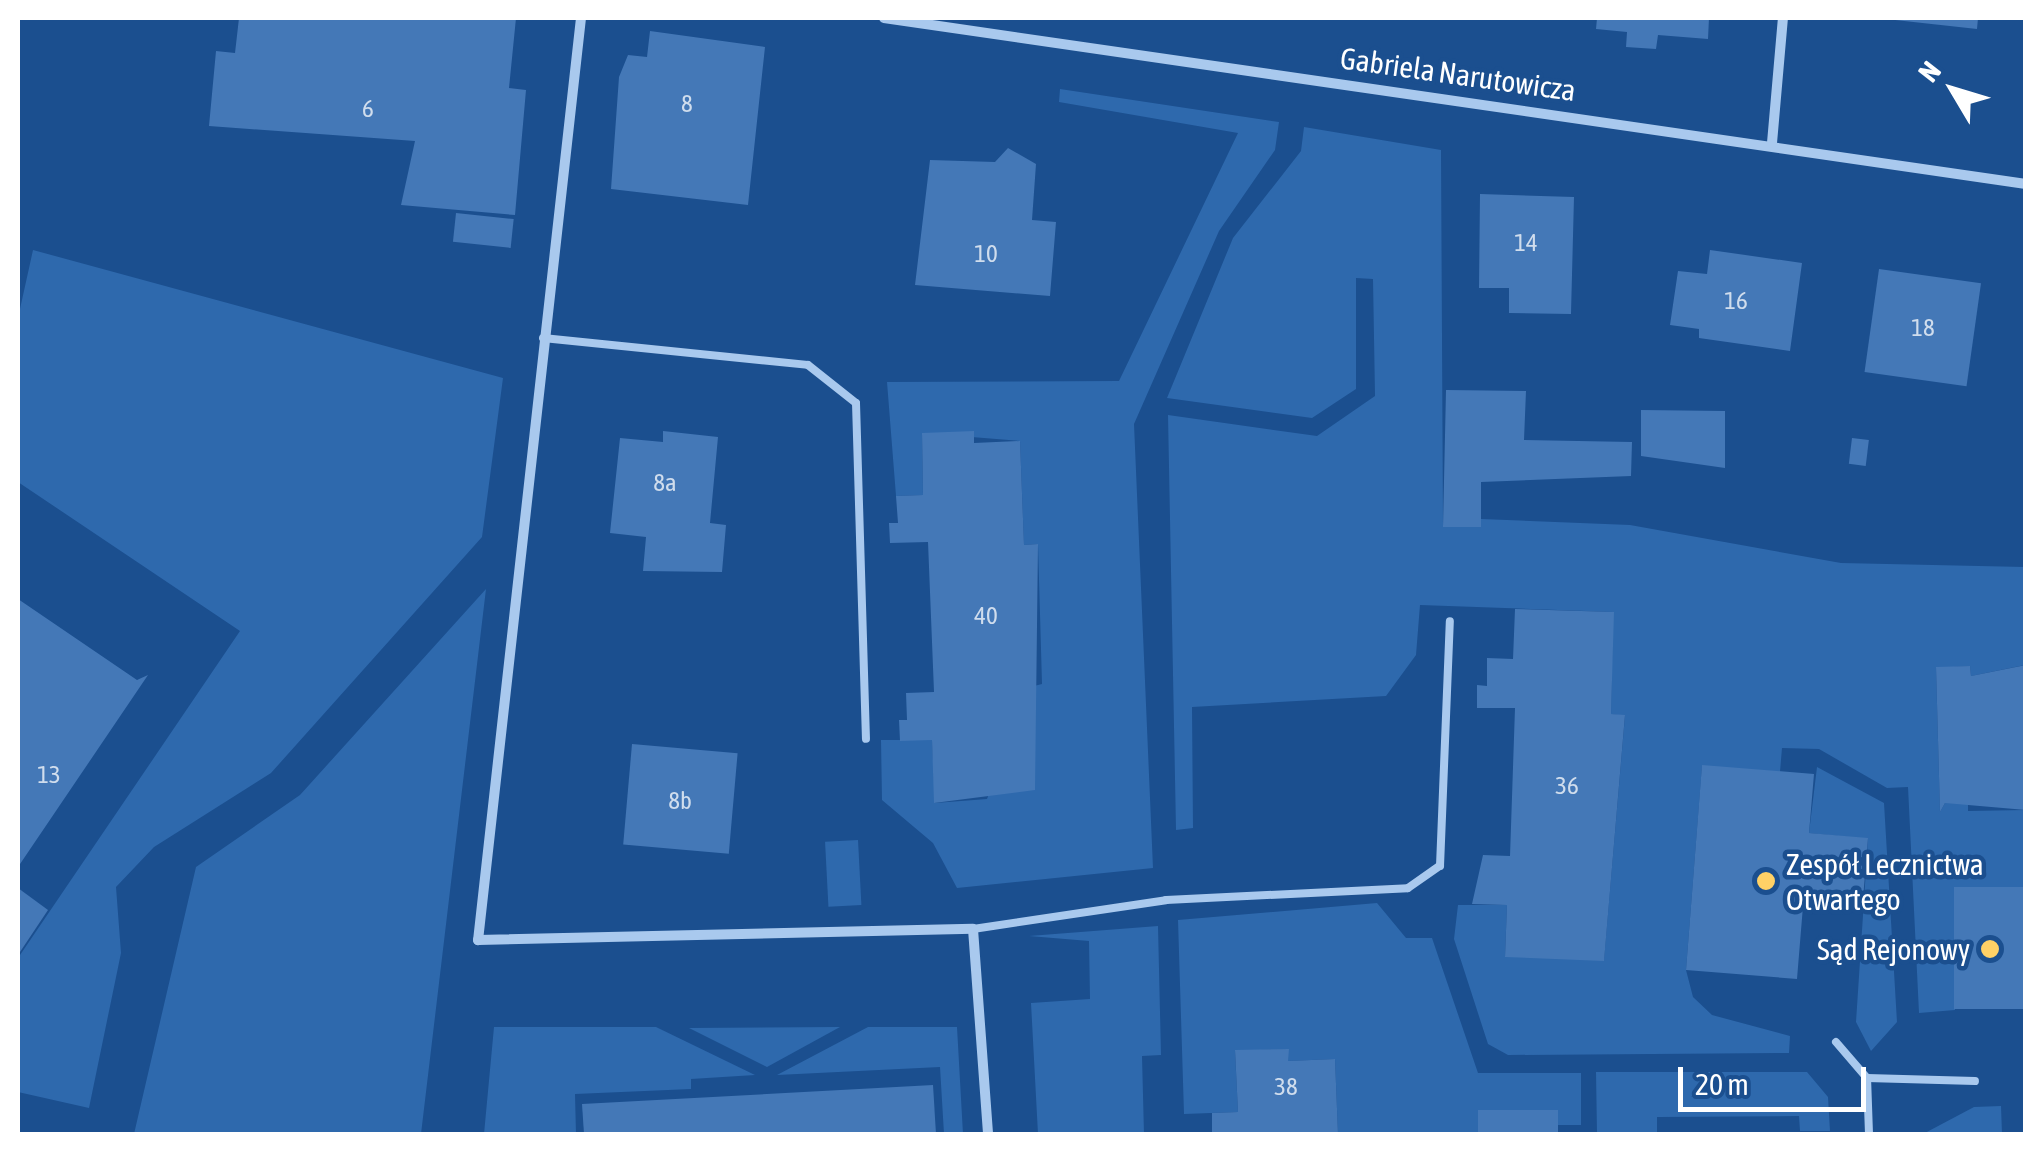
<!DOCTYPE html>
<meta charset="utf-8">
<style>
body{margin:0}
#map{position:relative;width:2043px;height:1152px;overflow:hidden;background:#1b4f8f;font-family:"Asap Condensed",sans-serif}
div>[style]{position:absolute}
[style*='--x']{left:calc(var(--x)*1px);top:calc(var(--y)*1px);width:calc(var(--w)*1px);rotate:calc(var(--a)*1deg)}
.green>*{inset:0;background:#2e69ad;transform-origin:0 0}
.building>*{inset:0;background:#4478b7;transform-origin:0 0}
.service>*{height:8px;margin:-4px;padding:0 4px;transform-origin:4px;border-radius:4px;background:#a9c9ee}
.minor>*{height:10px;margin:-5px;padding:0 5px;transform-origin:5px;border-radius:5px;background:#a9c9ee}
.dots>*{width:28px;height:28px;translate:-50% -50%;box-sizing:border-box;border:5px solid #1b4f8f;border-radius:50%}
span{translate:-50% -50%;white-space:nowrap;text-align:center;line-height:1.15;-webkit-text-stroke:9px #1b4f8f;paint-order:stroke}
.number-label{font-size:25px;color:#d0dded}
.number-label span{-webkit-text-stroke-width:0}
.street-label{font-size:30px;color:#fff}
.poi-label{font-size:30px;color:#fff}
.left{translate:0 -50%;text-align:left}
.right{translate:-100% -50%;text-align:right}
.frame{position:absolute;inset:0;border:20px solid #fff;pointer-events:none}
.north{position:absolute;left:1903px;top:40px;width:100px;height:100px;-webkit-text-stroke:8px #1b4f8f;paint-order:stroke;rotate:308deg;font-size:28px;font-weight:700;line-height:40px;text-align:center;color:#fff}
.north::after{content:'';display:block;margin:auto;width:35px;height:45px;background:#fff;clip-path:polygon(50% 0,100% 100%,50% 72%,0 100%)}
.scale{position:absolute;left:1678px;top:1067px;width:188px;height:45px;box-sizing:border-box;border:5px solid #fff;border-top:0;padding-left:12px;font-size:30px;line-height:35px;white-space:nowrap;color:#fff;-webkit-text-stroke:8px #1b4f8f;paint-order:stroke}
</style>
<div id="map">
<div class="green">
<i style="clip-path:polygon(1060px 89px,1279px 122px,1275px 150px,1219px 231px,1134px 424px,1153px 868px,957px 888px,933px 843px,882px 800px,881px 740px,932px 740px,935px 803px,987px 799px,1030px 687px,1042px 684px,1038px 544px,1024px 545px,1020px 441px,922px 433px,923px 495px,896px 496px,887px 382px,1119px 381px,1238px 133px,1059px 102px)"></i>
<i style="clip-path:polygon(1304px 127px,1441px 150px,1443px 526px,1480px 527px,1481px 519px,1630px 525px,1841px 563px,2025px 567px,2025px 665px,1971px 676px,1970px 666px,1936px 668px,1940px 812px,1945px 803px,1968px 802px,1968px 811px,2025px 810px,2025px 887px,1954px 889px,1955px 1010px,1919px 1013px,1908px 787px,1887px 788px,1819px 749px,1782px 748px,1780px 772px,1702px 766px,1686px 970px,1693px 997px,1712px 1015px,1790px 1036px,1789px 1053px,1508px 1055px,1488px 1044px,1454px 939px,1458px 905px,1507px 905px,1505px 956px,1604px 960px,1625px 716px,1611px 714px,1613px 612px,1420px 605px,1416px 655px,1386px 696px,1192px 707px,1193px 828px,1176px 830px,1168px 415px,1317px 436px,1375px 396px,1373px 279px,1356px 278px,1356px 389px,1312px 418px,1167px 398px,1233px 238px,1301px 151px)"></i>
<i style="clip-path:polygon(33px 250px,503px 378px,482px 537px,271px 773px,154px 847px,116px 887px,121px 953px,89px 1108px,18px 1092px,18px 958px,240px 631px,18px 482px,18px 318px)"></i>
<i style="clip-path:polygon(486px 589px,421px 1134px,134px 1134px,196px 867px,300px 795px)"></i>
<i style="clip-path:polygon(1817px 767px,1884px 803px,1897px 1022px,1871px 1051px,1856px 1022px,1868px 839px,1809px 833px)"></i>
<i style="left:858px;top:840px;width:65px;height:33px;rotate:87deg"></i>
<i style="clip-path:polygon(1377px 903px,1406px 938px,1432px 938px,1478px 1073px,1581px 1073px,1581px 1125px,1558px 1125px,1558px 1110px,1478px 1113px,1478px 1134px,1338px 1134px,1335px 1059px,1288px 1061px,1288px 1049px,1235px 1051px,1238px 1112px,1184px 1114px,1178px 920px)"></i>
<i style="clip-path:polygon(1158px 926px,1161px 1055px,1142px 1056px,1144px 1134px,1038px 1134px,1031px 1003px,1090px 999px,1089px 941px,1029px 936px)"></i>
<i style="clip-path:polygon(494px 1027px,656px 1027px,755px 1075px,691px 1079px,691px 1089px,575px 1094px,576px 1134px,484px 1134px)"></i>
<i style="clip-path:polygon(840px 1027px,767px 1067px,689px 1028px)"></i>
<i style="clip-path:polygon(868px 1027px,957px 1027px,963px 1134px,944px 1134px,940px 1067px,777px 1075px)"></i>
<i style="clip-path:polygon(1596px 1072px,1807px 1072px,1828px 1097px,1830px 1131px,1800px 1131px,1799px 1116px,1657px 1117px,1657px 1134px,1597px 1134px)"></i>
<i style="clip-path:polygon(2001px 1106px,2002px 1134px,1923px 1134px,1974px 1107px)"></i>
</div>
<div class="building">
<i style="clip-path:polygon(239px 18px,516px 18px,509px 88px,526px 90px,515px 215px,401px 205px,415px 141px,209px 126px,216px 51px,235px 53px)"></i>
<i style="clip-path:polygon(1597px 18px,1709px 18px,1708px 39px,1658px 35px,1656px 49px,1626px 47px,1627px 32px,1596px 29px)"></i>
<i style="clip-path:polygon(1877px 18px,1978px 18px,1977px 29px)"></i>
<i style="clip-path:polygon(650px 31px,765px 47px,748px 205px,611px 189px,619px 77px,628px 55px,647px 57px)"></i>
<i style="clip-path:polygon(1008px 148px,1036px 164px,1032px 220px,1056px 222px,1050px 296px,915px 285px,930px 160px,995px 162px)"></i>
<i style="clip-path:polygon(1480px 194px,1574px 197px,1571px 314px,1509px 313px,1509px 288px,1479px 288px)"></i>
<i style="left:456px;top:213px;width:58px;height:29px;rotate:6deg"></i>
<i style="clip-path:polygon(1710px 250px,1802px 263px,1790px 351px,1699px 338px,1699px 329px,1670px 325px,1678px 271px,1707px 274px)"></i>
<i style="left:1879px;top:269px;width:103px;height:104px;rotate:8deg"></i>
<i style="clip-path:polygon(1446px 390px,1526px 391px,1524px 440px,1632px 442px,1631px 476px,1481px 482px,1481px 527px,1443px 527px)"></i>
<i style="clip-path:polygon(1641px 410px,1725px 411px,1725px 468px,1641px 456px)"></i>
<i style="clip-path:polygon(663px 431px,718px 437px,710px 523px,726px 525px,722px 572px,643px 571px,646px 537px,610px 533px,620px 438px,663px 442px)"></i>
<i style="clip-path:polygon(974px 431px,974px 443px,1020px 441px,1024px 545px,1038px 544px,1035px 790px,934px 803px,932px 740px,900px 741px,899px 720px,907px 720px,906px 693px,934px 692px,928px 542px,890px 543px,889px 523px,898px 523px,896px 496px,923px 495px,922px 433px)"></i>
<i style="left:1852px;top:438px;width:17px;height:26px;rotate:7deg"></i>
<i style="clip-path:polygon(18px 599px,137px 680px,148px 675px,18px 867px)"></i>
<i style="clip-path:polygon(1515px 609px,1614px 612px,1611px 714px,1625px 715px,1604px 961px,1505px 957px,1507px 905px,1472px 904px,1483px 855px,1510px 856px,1515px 708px,1477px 708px,1477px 685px,1487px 686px,1487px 658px,1513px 659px)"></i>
<i style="clip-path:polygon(2026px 665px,2026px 810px,1945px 803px,1940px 812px,1936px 667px,1970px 666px,1971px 676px)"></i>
<i style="left:632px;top:744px;width:106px;height:101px;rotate:5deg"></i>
<i style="clip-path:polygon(1702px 765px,1814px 774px,1809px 833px,1868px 838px,1863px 899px,1804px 894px,1797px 979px,1686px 970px)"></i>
<i style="left:2026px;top:887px;width:122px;height:72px;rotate:90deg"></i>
<i style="clip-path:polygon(18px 888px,48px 910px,18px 955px)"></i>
<i style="clip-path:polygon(1289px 1049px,1288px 1061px,1335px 1059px,1338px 1134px,1212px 1134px,1212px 1113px,1238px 1112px,1235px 1050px)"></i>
<i style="clip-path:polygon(933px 1085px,936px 1134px,584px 1134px,582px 1104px)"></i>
<i style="left:1558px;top:1110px;width:24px;height:80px;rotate:90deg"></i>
</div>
<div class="service">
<i style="--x:543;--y:338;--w:266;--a:5.8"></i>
<i style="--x:808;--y:365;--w:61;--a:38.4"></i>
<i style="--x:856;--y:403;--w:336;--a:88.3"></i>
<i style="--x:973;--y:929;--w:195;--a:-8.5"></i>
<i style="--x:1166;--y:900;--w:242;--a:-2.8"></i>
<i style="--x:1408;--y:888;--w:39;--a:-35"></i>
<i style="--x:1440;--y:866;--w:245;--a:-87.7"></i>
<i style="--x:1836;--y:1042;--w:48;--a:49.3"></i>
<i style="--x:1869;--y:1134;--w:56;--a:-92"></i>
<i style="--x:1867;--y:1078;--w:108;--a:1.6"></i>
</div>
<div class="minor">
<i style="--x:581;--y:18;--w:928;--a:96.37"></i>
<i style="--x:478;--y:940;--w:495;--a:-1.3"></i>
<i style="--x:973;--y:929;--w:206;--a:85.8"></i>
<i style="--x:884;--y:18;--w:1154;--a:8.27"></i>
<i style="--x:1772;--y:143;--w:125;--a:-85"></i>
</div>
<div class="dots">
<i style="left:1766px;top:881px;background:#ffd166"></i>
<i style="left:1990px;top:949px;background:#ffd166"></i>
</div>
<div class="number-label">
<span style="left:687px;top:103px">8</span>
<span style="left:368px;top:108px">6</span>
<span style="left:1526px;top:242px">14</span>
<span style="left:986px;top:253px">10</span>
<span style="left:1736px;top:300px">16</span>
<span style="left:1923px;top:327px">18</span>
<span style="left:665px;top:482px">8a</span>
<span style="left:986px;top:615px">40</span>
<span style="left:49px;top:774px">13</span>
<span style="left:1567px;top:785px">36</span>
<span style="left:680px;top:800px">8b</span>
<span style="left:1286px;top:1086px">38</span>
</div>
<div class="street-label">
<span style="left:1458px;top:74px;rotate:8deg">Gabriela Narutowicza</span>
</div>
<div class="poi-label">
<span class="left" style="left:1786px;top:881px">Zespół Lecznictwa<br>Otwartego</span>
<span class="right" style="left:1970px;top:949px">Sąd Rejonowy</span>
</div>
<div class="frame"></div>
<div class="north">N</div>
<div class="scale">20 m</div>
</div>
